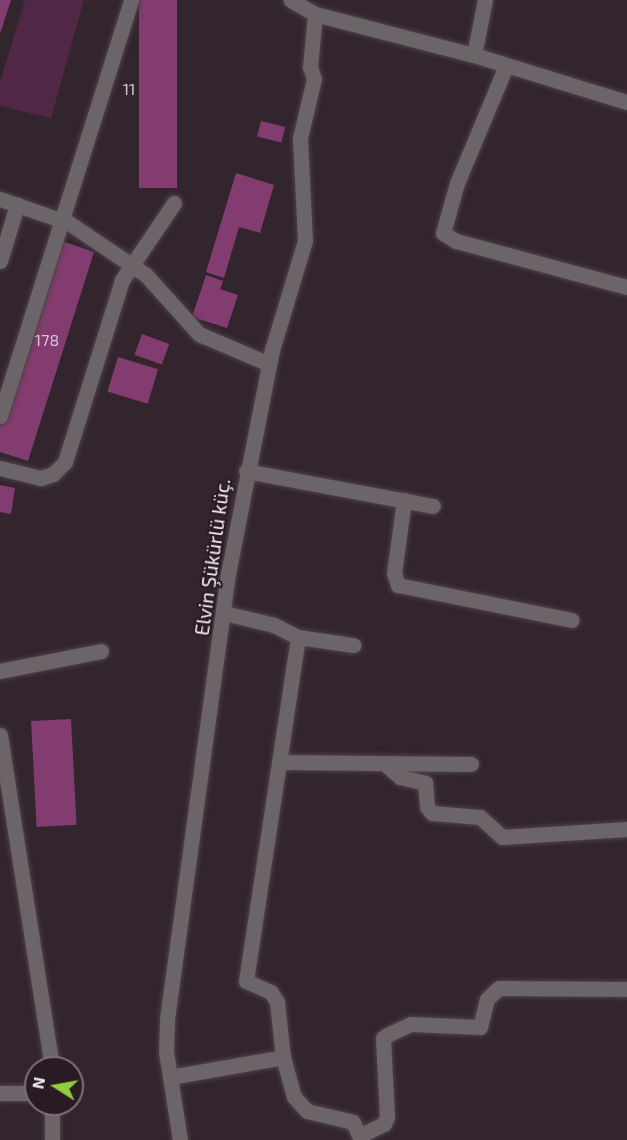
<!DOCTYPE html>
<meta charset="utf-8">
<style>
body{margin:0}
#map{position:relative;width:627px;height:1140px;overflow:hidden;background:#33252e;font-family:"Exo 2",sans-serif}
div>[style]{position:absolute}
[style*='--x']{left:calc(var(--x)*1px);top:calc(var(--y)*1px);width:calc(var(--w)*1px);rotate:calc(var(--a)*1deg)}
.green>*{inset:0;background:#502744}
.building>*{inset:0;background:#833c6f;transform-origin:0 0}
.roads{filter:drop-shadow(0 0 2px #4f414a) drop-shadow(0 0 2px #4f414a)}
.minor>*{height:15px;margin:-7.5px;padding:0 7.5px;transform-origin:7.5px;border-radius:7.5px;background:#6b6469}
span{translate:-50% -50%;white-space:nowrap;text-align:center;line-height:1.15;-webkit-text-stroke:4.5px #291b24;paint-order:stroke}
.number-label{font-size:16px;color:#dcc3d4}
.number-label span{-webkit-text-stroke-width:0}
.street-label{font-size:20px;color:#faf0f6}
.north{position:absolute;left:24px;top:1056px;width:60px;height:60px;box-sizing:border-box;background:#291b24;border:2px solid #7d7078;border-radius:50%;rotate:281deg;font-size:16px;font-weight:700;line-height:24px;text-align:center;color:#faf0f6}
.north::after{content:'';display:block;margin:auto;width:21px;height:27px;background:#93cd3d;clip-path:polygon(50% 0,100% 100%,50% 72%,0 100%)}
</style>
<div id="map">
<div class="green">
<i style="clip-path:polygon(25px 0,84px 0,51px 118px,0 106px,0 82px)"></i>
</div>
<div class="building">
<i style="clip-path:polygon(0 0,11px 0,0 34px)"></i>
<i style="left:139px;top:0;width:38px;height:188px"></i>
<i style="left:261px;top:121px;width:25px;height:16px;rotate:14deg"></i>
<i style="clip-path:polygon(236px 173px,274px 185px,260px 233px,239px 227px,224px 278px,206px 272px)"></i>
<i style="clip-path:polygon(59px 240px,94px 252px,28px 461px,0 452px,0 427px)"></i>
<i style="clip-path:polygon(206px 275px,223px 281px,220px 289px,238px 295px,227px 328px,192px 317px)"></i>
<i style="left:142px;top:334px;width:29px;height:22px;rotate:20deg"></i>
<i style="left:118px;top:357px;width:42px;height:36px;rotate:17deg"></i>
<i style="clip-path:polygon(0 485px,15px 488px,11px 514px,0 512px)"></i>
<i style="left:71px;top:719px;width:106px;height:40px;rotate:87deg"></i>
</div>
<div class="roads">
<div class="minor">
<i style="--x:315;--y:14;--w:164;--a:14.5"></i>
<i style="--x:474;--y:55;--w:160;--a:17.1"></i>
<i style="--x:474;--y:55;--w:56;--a:-78.7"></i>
<i style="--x:506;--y:66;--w:127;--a:112.7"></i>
<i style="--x:457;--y:183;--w:52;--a:105.6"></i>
<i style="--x:443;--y:233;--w:15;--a:32"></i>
<i style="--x:456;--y:241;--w:177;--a:15.1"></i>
<i style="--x:0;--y:199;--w:73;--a:19.2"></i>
<i style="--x:69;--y:223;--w:93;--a:34"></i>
<i style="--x:146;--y:275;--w:79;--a:48.1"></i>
<i style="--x:199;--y:334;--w:76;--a:23.2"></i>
<i style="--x:0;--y:261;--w:59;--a:-73.1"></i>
<i style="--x:0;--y:416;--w:436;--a:-72.5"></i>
<i style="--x:0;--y:468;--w:42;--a:13.7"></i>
<i style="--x:41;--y:478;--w:13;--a:-18"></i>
<i style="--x:53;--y:474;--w:17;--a:-45"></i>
<i style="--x:65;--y:462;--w:191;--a:-72.6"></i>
<i style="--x:122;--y:280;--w:93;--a:-56"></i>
<i style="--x:246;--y:471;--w:190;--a:10.6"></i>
<i style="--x:404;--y:500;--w:74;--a:97.8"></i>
<i style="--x:394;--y:573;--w:13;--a:72"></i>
<i style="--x:398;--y:585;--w:177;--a:11.4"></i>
<i style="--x:224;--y:613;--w:51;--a:13.5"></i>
<i style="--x:274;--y:625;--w:27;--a:27"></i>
<i style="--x:298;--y:637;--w:56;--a:8.3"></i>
<i style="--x:298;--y:637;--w:348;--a:98.6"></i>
<i style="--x:246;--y:981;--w:27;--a:24"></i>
<i style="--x:271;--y:992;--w:12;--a:59"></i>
<i style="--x:277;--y:1002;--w:55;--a:83.8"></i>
<i style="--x:283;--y:1057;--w:41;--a:74.6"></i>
<i style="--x:294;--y:1097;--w:19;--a:47"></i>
<i style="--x:307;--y:1111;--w:47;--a:13.4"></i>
<i style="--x:353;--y:1122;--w:20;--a:66"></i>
<i style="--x:0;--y:671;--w:103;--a:-11.2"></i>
<i style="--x:0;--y:735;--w:337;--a:81.1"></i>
<i style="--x:279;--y:762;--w:192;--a:0.6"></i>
<i style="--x:384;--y:763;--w:21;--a:41"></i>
<i style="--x:400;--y:777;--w:26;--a:13"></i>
<i style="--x:425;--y:783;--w:24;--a:85"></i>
<i style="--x:427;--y:807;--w:8;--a:50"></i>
<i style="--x:432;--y:813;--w:48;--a:4.8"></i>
<i style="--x:480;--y:817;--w:30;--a:42"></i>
<i style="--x:502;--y:837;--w:125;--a:-3.7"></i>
<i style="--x:170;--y:1077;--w:115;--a:-10"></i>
<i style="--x:0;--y:1093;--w:36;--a:0"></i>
<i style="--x:361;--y:1135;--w:25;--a:-26"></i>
<i style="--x:384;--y:1124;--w:8;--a:-67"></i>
<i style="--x:387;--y:1117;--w:79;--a:-92.9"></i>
<i style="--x:383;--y:1038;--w:5;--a:-37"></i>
<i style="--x:387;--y:1035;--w:26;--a:-25"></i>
<i style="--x:411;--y:1024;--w:69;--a:2.5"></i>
<i style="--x:480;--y:1027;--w:29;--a:-76"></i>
<i style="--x:487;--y:999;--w:16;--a:-43"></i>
<i style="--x:499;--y:988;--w:128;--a:0.4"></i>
<i style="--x:52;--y:1140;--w:36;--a:-90"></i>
<i style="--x:180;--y:1140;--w:89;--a:-99"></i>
<i style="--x:166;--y:1052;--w:33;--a:-88"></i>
<i style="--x:167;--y:1019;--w:454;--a:-82.2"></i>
<i style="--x:229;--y:569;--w:223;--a:-78.9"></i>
<i style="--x:272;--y:350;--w:114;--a:-73.2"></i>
<i style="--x:305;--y:241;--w:103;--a:-92.8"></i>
<i style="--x:300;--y:138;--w:61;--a:-76.7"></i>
<i style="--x:314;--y:79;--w:13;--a:-108"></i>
<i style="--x:310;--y:67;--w:53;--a:-84.6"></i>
<i style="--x:315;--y:14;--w:28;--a:-150"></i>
</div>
</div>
<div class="number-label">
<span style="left:129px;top:89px">11</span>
<span style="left:47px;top:340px">178</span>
</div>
<div class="street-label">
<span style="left:212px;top:557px;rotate:-82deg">Elvin Şükürlü küç.</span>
</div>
<div class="north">N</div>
</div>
